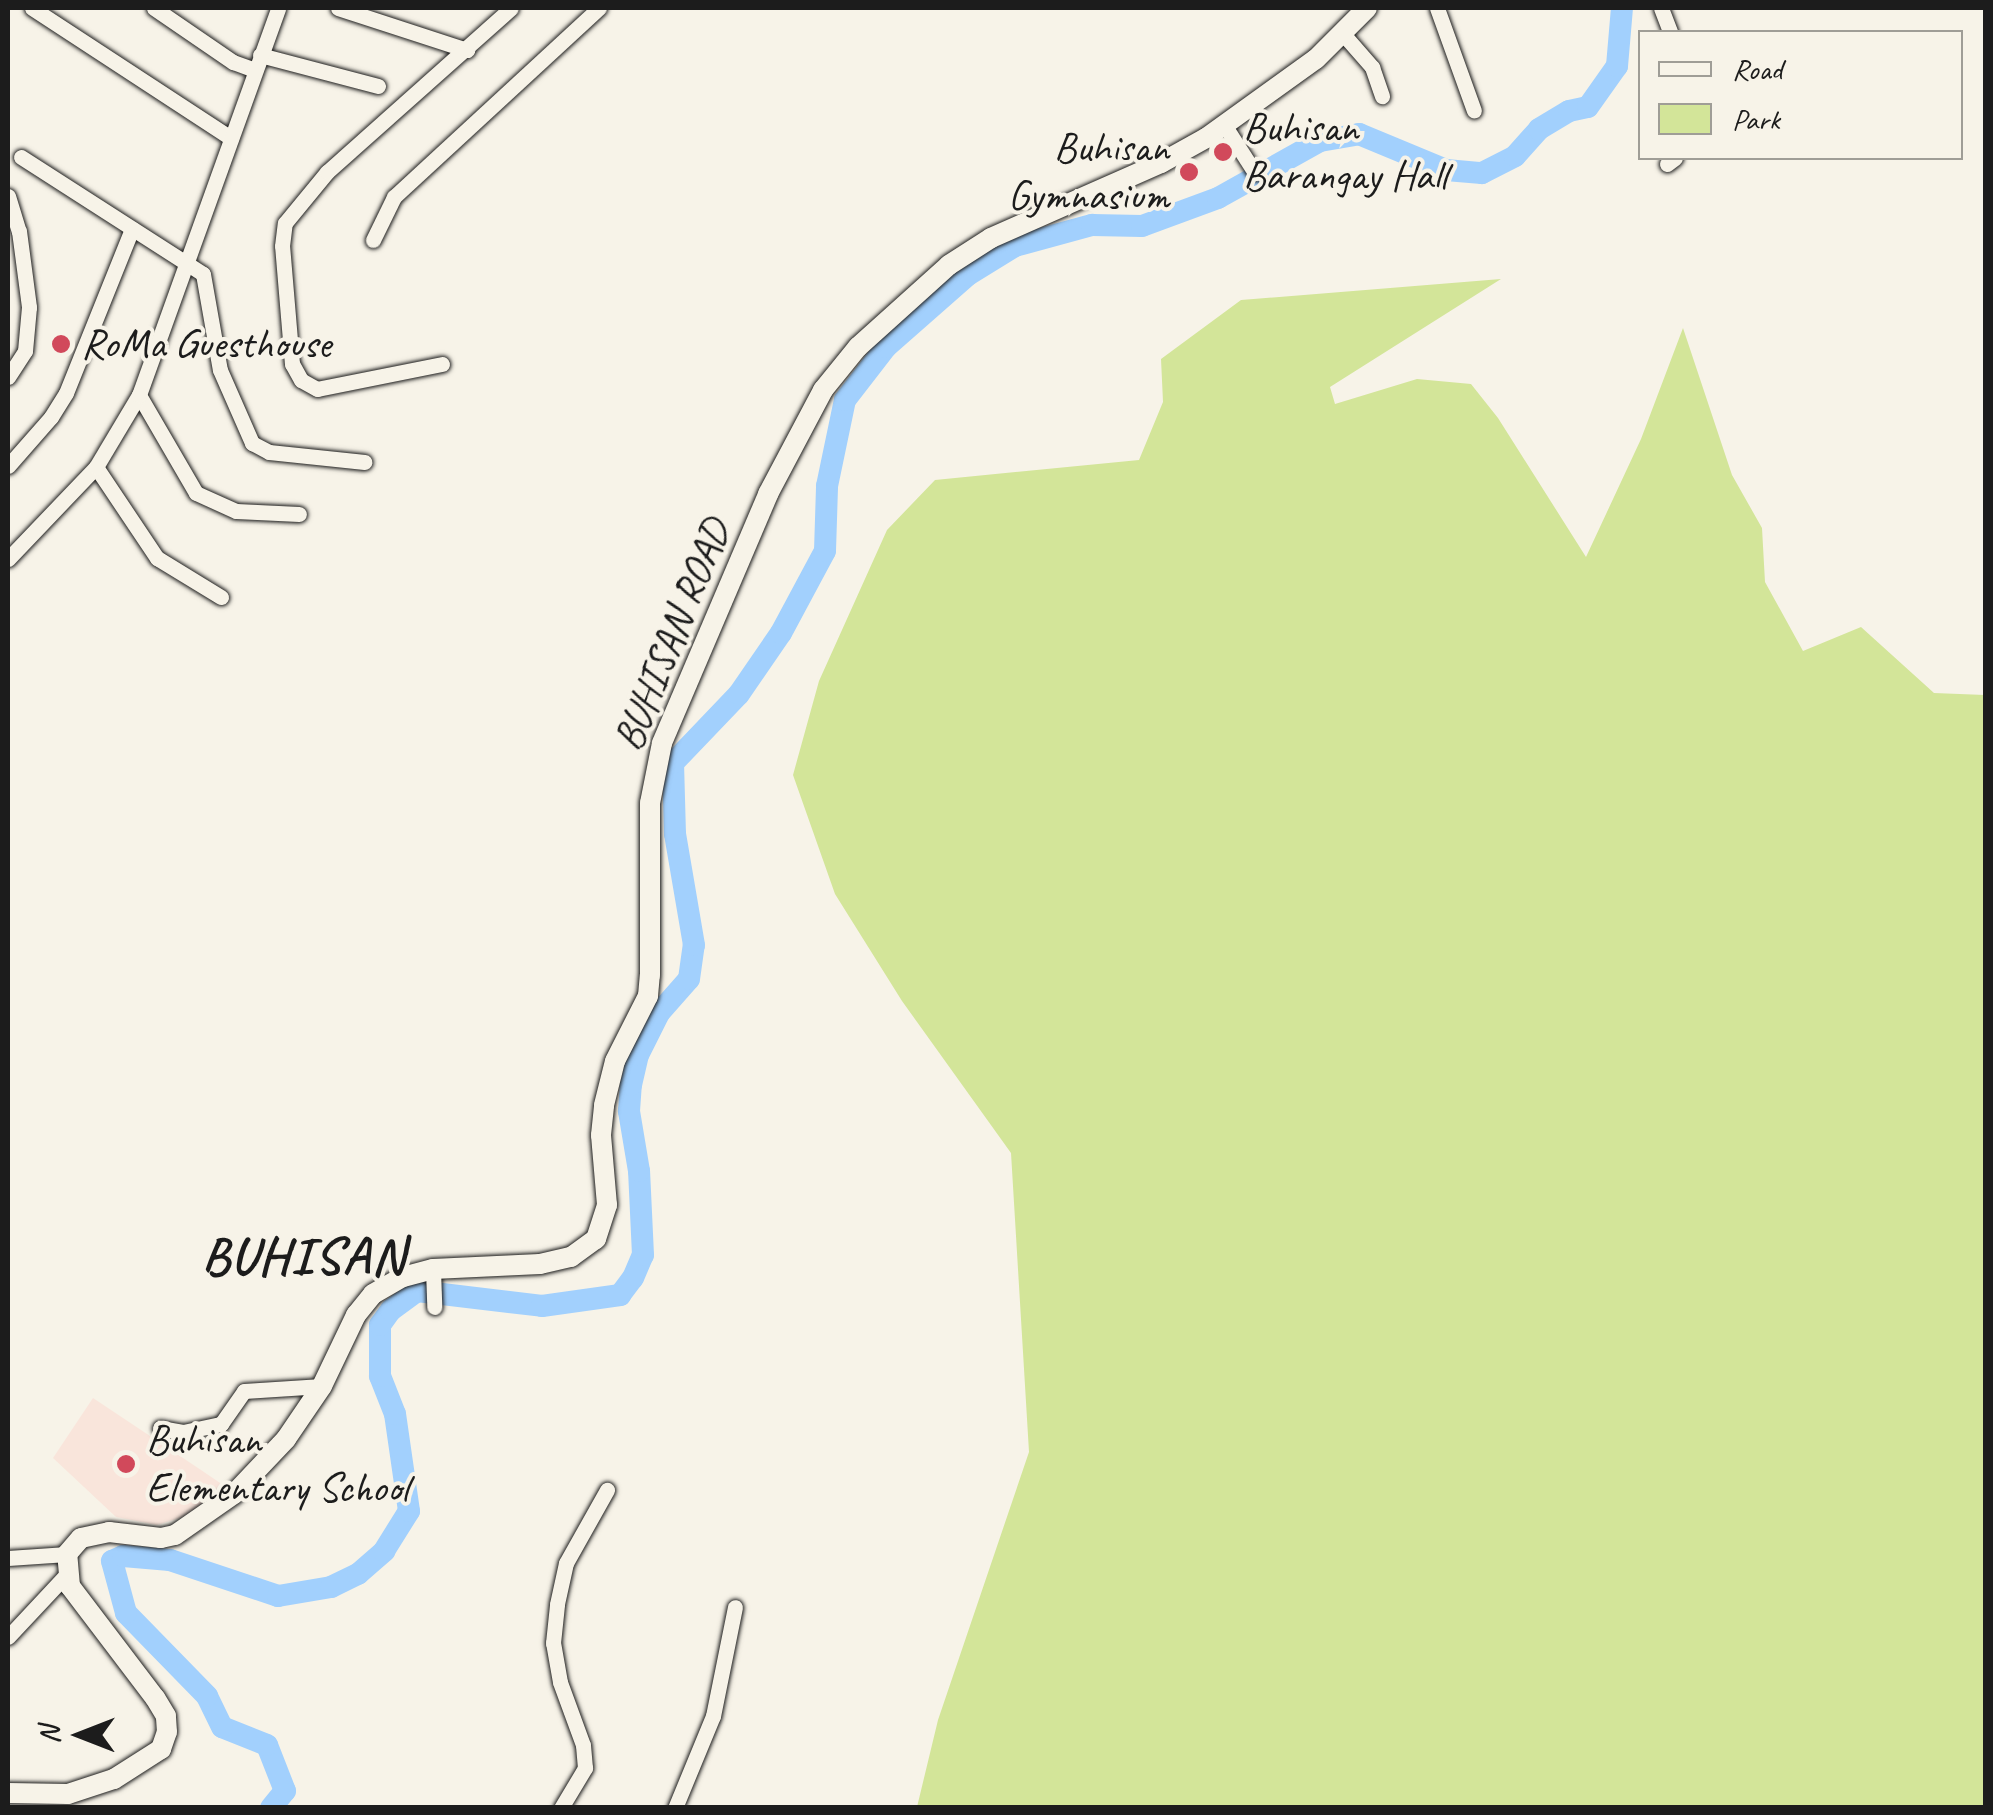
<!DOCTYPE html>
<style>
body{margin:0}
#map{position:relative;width:1993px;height:1815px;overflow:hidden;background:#f7f3e8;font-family:Caveat,sans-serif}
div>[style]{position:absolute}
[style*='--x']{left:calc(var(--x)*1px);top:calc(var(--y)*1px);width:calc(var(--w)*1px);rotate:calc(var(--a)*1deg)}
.built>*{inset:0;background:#f9e5db}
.green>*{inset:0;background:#d3e599}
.river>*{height:22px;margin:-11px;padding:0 11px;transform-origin:11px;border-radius:11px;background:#a2d0fd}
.roads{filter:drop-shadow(0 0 2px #1c1c1c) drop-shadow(0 0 2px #1c1c1c)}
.street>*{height:15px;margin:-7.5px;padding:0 7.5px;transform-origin:7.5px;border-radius:7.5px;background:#f7f3e8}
.secondary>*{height:20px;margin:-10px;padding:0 10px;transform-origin:10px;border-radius:10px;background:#f7f3e8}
.dots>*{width:28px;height:28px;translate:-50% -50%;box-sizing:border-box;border:5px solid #f7f3e8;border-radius:50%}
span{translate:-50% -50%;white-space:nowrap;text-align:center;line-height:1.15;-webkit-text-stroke:8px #f7f3e8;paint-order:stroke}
.poi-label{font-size:42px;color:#1c1c1c}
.left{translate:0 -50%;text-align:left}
.right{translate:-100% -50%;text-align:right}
.street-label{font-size:42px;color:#1c1c1c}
.district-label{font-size:52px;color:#1c1c1c;font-weight:700;letter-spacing:2.5px}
.frame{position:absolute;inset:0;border:10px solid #1c1c1c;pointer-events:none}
.legend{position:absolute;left:1638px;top:30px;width:325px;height:130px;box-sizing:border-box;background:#f7f3e8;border:2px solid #9f9d96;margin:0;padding:12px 18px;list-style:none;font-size:30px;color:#1c1c1c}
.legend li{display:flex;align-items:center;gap:20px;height:50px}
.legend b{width:50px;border:2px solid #9f9d96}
.north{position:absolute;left:30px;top:1685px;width:100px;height:100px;-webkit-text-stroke:8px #f7f3e8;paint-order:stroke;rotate:270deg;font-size:28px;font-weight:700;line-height:40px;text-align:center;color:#1c1c1c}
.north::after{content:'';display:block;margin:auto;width:35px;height:45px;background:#1c1c1c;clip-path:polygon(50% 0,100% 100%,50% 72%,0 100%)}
</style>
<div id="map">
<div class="built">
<i style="clip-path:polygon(93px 1398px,201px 1470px,226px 1487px,183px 1517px,157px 1525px,116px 1517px,53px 1458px)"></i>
</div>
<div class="green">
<i style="clip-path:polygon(1501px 279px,1330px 387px,1335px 404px,1417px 379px,1471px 384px,1498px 418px,1586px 557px,1641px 439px,1683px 328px,1732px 475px,1762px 528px,1765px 582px,1803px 651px,1861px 627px,1934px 693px,1985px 695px,1985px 1807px,917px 1807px,938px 1720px,1029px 1452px,1011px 1153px,902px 1001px,835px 894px,793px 775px,819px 681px,887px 530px,935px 480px,1139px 460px,1163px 402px,1161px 359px,1241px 300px)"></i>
</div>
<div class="river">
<i style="--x:271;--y:1808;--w:22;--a:-51"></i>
<i style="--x:285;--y:1791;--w:49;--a:-111.4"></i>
<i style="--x:267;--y:1745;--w:48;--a:-158.2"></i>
<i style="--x:222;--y:1727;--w:34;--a:-116"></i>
<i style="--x:207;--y:1696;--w:116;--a:-134.3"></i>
<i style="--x:126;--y:1613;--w:54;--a:-105.1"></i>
<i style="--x:112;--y:1561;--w:12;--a:-24"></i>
<i style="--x:123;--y:1556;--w:47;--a:4.9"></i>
<i style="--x:170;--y:1560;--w:114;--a:18.4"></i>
<i style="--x:278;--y:1596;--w:54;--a:-9.6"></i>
<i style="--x:331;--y:1587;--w:30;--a:-26"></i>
<i style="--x:358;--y:1574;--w:35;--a:-41"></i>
<i style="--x:384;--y:1551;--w:47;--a:-58"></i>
<i style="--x:409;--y:1511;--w:98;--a:-98.2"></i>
<i style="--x:395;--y:1414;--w:41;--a:-111.5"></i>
<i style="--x:380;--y:1376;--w:51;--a:-90"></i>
<i style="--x:380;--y:1325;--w:19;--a:-54"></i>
<i style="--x:391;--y:1310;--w:32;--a:-36"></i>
<i style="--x:417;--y:1291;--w:126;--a:6.8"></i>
<i style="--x:542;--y:1306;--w:79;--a:-8"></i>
<i style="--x:620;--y:1295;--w:21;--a:-53"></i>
<i style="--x:633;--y:1278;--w:25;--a:-67"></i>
<i style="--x:643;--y:1255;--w:84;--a:-92.7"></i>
<i style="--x:639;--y:1171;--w:61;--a:-99.5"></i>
<i style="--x:629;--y:1111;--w:26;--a:-86"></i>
<i style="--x:631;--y:1085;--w:31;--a:-77"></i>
<i style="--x:638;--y:1055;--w:47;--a:-63.4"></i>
<i style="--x:659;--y:1013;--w:45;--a:-48.6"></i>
<i style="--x:689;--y:979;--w:34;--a:-82"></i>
<i style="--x:694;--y:945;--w:113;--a:-99.7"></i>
<i style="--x:675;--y:834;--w:71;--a:-91.6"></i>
<i style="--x:673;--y:763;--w:95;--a:-46.3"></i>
<i style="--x:739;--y:694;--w:74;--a:-55.5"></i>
<i style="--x:781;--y:633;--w:93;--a:-61.8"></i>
<i style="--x:825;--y:551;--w:65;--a:-88.2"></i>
<i style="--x:827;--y:486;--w:88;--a:-78.2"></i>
<i style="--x:845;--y:400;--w:67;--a:-52.3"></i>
<i style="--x:886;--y:347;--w:109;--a:-41.3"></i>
<i style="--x:968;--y:275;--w:55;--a:-31.7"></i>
<i style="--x:1015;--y:246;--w:80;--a:-15.3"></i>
<i style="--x:1092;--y:225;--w:50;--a:1.1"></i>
<i style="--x:1142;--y:226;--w:81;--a:-20.2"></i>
<i style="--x:1218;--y:198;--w:117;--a:-29.2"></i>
<i style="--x:1320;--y:141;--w:40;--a:-10"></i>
<i style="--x:1359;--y:134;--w:94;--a:22.5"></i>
<i style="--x:1446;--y:170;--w:36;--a:5"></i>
<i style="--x:1482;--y:173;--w:37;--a:-27"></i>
<i style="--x:1515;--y:156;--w:36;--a:-48"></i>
<i style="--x:1539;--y:129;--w:35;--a:-31"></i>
<i style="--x:1569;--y:111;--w:19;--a:-12"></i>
<i style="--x:1588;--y:107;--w:50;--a:-54.7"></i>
<i style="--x:1617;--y:66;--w:58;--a:-85.1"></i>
</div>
<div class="roads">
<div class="street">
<i style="--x:32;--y:8;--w:238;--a:33.2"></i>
<i style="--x:154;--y:8;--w:96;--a:34.4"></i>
<i style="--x:233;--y:62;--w:23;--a:20"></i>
<i style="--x:338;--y:8;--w:136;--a:18"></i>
<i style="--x:1437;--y:8;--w:109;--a:70.2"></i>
<i style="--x:1661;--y:8;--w:26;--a:69"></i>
<i style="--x:1344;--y:35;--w:43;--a:48.8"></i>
<i style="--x:1372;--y:67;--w:31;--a:71"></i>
<i style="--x:260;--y:55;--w:122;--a:14.7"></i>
<i style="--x:1225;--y:126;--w:56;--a:57.4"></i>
<i style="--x:21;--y:157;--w:216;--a:32.7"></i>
<i style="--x:203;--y:274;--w:97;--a:80"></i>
<i style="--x:220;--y:370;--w:80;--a:66.3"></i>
<i style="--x:252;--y:443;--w:19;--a:28"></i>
<i style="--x:269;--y:452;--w:96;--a:6"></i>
<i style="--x:1667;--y:164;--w:10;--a:-37"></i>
<i style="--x:8;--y:196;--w:37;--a:73"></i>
<i style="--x:19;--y:231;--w:77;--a:82.5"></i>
<i style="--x:29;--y:307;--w:44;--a:95.2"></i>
<i style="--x:25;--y:351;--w:31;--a:123"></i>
<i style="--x:373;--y:240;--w:48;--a:-64"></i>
<i style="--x:394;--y:197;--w:279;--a:-42.7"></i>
<i style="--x:442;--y:364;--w:127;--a:168.7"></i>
<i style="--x:317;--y:389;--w:18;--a:-151"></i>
<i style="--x:301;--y:380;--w:18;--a:-119"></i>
<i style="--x:292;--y:364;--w:118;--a:-94.8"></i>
<i style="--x:282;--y:246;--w:23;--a:-83"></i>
<i style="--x:285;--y:223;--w:66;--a:-50.5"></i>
<i style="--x:327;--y:172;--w:246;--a:-41.7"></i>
<i style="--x:139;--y:395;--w:113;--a:59.8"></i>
<i style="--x:196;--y:493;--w:44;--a:24.2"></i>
<i style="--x:236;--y:511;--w:63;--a:2.7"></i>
<i style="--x:8;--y:466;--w:65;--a:-48.7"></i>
<i style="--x:51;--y:417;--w:28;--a:-58"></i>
<i style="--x:66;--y:393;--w:177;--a:-68.1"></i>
<i style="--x:96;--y:467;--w:110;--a:56.2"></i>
<i style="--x:157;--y:558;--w:75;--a:31.4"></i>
<i style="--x:8;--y:559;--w:127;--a:-46.3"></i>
<i style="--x:96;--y:467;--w:84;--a:-59.2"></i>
<i style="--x:139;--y:395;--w:411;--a:-70.2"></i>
<i style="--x:433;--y:1269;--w:38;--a:88"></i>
<i style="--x:160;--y:1428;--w:23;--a:10"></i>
<i style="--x:183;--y:1432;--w:39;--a:-12"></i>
<i style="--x:221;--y:1424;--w:40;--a:-55.1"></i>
<i style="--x:244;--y:1391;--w:78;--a:-3.7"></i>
<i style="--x:8;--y:1558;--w:59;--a:-3.9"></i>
<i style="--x:8;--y:1637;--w:85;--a:-46.9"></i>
<i style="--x:561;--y:1808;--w:47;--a:-59"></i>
<i style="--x:585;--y:1768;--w:23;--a:-95"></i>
<i style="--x:583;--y:1745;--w:67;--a:-110.1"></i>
<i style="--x:560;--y:1682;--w:40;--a:-100"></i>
<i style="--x:553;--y:1643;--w:39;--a:-84"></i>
<i style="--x:557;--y:1604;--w:42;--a:-77.6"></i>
<i style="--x:566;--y:1563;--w:84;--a:-60.7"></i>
<i style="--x:675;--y:1808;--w:100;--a:-67.6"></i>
<i style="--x:713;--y:1716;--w:111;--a:-78.6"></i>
</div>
<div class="secondary">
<i style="--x:8;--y:1793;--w:60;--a:1"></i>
<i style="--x:68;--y:1794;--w:48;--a:-18.1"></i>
<i style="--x:114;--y:1779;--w:56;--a:-32.6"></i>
<i style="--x:161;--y:1749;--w:18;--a:-71"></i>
<i style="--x:167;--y:1732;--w:16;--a:-94"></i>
<i style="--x:166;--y:1716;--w:21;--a:-121"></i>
<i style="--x:155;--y:1698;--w:141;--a:-127.2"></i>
<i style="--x:70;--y:1586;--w:32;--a:-95"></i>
<i style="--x:67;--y:1554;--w:21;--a:-49"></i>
<i style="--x:81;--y:1538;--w:29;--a:-12"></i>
<i style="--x:109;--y:1532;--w:52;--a:6.6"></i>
<i style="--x:161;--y:1538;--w:14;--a:-12"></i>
<i style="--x:175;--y:1535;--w:72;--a:-34.8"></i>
<i style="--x:234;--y:1494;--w:76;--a:-46.6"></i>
<i style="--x:286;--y:1439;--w:64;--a:-55.8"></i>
<i style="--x:322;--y:1386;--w:79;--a:-64.4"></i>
<i style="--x:356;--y:1315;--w:27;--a:-51"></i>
<i style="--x:373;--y:1294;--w:34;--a:-30"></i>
<i style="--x:403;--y:1277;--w:31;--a:-15"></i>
<i style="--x:433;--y:1269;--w:107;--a:-2.7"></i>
<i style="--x:540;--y:1264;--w:32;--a:-13"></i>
<i style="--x:571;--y:1257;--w:31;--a:-36"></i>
<i style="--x:596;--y:1239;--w:36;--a:-72"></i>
<i style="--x:607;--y:1205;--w:70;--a:-94.9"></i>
<i style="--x:601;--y:1135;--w:30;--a:-84"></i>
<i style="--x:604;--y:1105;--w:45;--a:-76"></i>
<i style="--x:615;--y:1061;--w:73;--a:-63.1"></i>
<i style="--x:648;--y:996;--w:21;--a:-85"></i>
<i style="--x:650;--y:975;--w:172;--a:-90"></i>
<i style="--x:650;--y:803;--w:61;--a:-78.7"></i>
<i style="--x:662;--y:743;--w:271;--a:-66.9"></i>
<i style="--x:768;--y:494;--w:118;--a:-62.1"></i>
<i style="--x:823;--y:390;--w:55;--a:-50.9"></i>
<i style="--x:858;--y:347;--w:122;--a:-42"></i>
<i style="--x:949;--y:265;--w:50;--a:-32.7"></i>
<i style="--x:991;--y:238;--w:186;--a:-23.8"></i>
<i style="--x:1161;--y:163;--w:51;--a:-29.1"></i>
<i style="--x:1206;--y:138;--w:135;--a:-35.7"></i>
<i style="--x:1316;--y:59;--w:72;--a:-45"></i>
</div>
</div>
<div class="dots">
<i style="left:1223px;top:152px;background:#d1495b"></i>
<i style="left:1189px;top:172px;background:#d1495b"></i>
<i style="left:61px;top:344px;background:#d1495b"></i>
<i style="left:126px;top:1464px;background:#d1495b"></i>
</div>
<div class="poi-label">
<span class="left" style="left:1243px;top:152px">Buhisan<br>Barangay Hall</span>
<span class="right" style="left:1169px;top:172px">Buhisan<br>Gymnasium</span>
<span class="left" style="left:81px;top:344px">RoMa Guesthouse</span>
<span class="left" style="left:146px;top:1464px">Buhisan<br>Elementary School</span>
</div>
<div class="street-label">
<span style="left:672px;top:635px;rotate:-68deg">BUHISAN ROAD</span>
</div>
<div class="district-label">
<span style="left:304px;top:1257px">BUHISAN</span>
</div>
<div class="frame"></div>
<ul class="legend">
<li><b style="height:12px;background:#f7f3e8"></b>Road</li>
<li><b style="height:28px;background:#d3e599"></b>Park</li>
</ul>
<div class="north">N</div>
</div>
